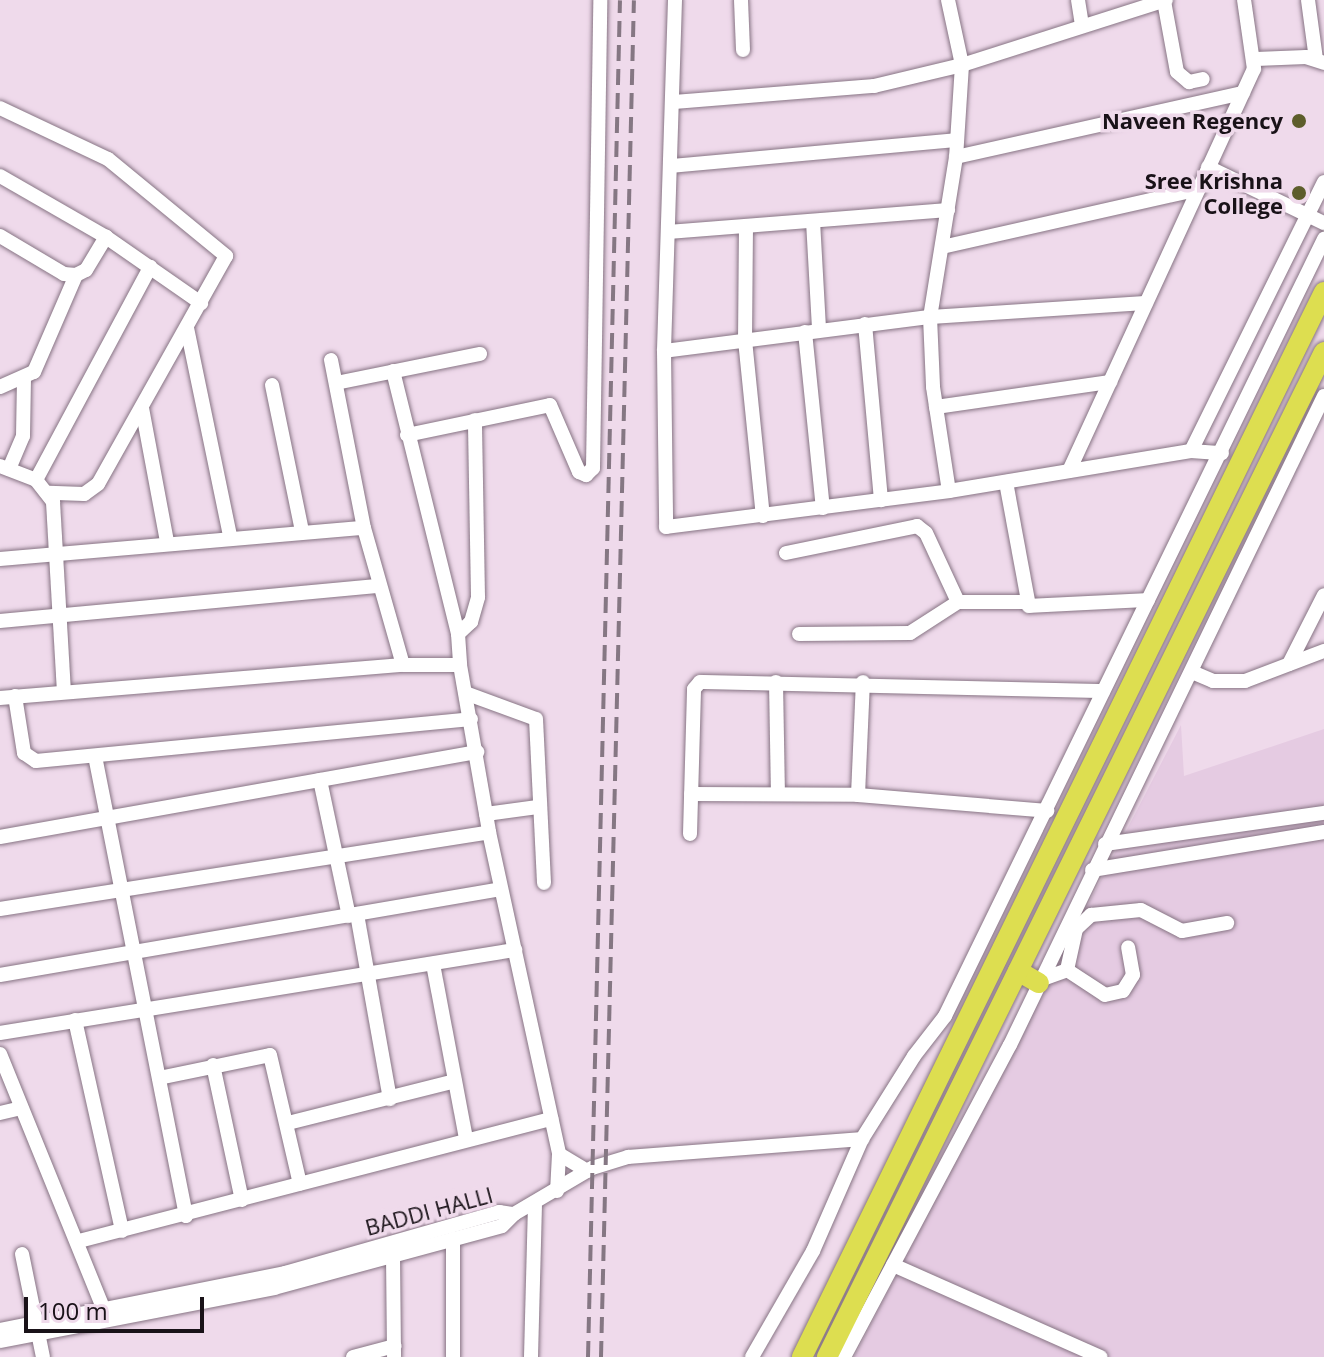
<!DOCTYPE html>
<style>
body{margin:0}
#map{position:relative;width:1324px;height:1357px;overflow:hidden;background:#efdaeb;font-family:"Open Sans",sans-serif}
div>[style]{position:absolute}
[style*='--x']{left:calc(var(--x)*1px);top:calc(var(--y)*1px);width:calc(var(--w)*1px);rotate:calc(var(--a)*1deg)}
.built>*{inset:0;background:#e5cbe2}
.roads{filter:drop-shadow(0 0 2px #877484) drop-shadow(0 0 2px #877484)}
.minor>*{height:14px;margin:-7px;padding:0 7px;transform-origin:7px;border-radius:7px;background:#fff}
.highway>*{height:20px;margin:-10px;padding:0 10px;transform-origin:10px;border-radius:10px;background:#ddde50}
.rail>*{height:4px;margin-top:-2px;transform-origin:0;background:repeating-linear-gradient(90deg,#857783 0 16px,transparent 0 24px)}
.dots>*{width:22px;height:22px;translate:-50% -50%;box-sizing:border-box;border:4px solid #efdaeb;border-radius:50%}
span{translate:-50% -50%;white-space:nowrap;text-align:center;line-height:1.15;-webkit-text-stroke:7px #efdaeb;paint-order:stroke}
.poi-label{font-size:22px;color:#191218;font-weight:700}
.right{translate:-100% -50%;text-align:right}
.street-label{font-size:22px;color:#191218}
.scale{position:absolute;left:24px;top:1297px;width:180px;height:36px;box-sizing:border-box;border:4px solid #191218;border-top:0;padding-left:10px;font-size:24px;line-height:28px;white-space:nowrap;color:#191218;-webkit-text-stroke:6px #efdaeb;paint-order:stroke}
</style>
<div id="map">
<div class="built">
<i style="clip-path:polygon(1181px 725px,1184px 776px,1324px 729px,1324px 1357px,854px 1357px)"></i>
</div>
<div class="roads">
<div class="minor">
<i style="--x:675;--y:0;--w:351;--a:91.8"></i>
<i style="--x:664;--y:351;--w:176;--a:89.3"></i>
<i style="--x:666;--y:527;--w:285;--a:-7.2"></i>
<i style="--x:949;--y:491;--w:245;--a:-9.4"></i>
<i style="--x:1191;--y:451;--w:31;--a:4"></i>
<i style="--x:741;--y:0;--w:50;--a:87.7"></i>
<i style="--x:948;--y:0;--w:66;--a:77.8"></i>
<i style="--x:962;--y:65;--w:92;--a:93.7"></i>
<i style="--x:956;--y:157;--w:162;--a:99.2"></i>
<i style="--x:930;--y:317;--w:70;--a:87.5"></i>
<i style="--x:933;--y:387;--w:105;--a:81.3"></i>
<i style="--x:1078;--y:0;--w:25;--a:81"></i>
<i style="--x:1308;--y:0;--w:60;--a:82.3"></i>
<i style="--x:1164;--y:1;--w:72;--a:79.6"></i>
<i style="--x:1177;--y:72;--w:16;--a:40"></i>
<i style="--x:1189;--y:82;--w:14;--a:-12"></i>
<i style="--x:1256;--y:59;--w:50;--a:-2.3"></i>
<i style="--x:1306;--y:57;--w:19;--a:18"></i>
<i style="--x:674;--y:102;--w:201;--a:-4.6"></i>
<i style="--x:874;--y:86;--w:90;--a:-13.4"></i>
<i style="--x:962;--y:65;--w:214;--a:-17.7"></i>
<i style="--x:0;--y:108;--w:119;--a:25.3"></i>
<i style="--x:108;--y:159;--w:153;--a:39.4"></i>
<i style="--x:226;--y:256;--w:261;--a:119.3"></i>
<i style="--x:98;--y:484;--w:17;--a:144"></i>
<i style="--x:84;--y:494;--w:35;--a:-178"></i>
<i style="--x:956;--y:157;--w:294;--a:-12.6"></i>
<i style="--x:671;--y:166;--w:287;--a:-5.2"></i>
<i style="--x:1208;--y:167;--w:129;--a:25.8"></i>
<i style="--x:0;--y:176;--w:122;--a:29.9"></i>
<i style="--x:106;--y:237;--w:116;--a:34.8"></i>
<i style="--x:813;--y:221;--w:109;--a:86.8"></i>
<i style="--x:746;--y:226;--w:114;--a:90.5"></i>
<i style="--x:745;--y:340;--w:177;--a:84.2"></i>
<i style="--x:668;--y:232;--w:281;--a:-4.5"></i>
<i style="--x:0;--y:236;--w:74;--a:30.7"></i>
<i style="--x:64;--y:274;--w:12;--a:5"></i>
<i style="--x:76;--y:275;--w:11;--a:-27"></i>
<i style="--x:86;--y:270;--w:39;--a:-59"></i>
<i style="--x:942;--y:247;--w:263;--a:-12.7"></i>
<i style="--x:865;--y:324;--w:177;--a:84.8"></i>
<i style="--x:187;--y:328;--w:212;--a:78.3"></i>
<i style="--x:805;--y:332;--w:177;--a:84.2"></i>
<i style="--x:664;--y:351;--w:268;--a:-7.3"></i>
<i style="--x:930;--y:317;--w:216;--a:-3.7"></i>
<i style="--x:331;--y:360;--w:171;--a:78.9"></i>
<i style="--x:364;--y:528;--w:142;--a:74.1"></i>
<i style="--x:393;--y:371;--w:271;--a:76.1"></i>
<i style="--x:458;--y:634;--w:31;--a:86"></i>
<i style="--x:336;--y:383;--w:147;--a:-11.4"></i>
<i style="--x:272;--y:385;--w:149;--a:78.4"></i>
<i style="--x:0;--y:387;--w:37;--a:-24"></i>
<i style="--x:34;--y:372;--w:106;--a:-66.6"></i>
<i style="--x:936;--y:407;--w:176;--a:-8.2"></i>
<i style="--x:142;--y:408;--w:136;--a:79.4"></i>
<i style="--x:407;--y:435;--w:146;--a:-11.8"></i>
<i style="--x:550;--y:405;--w:73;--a:66.6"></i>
<i style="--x:579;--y:472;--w:8;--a:23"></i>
<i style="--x:586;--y:475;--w:10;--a:-45"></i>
<i style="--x:593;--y:468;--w:468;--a:-89.1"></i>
<i style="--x:1191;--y:451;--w:300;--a:-63.7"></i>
<i style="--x:0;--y:466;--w:39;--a:21"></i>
<i style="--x:36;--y:480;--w:28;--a:52"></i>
<i style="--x:53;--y:502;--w:189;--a:86.7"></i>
<i style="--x:9;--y:469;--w:36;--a:-67"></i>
<i style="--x:23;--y:436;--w:56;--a:-89"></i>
<i style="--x:1069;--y:471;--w:443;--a:-65.3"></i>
<i style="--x:1254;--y:69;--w:70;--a:-98.2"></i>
<i style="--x:36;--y:480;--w:242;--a:-61.8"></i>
<i style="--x:1006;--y:482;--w:126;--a:79.5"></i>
<i style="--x:1029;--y:606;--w:119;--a:-2.9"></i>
<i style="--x:786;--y:553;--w:134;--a:-11.6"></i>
<i style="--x:917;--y:526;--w:11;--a:38"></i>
<i style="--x:926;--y:533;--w:76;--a:65.1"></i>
<i style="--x:958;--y:602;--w:67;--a:0"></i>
<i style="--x:0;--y:559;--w:365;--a:-4.9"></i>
<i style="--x:0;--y:621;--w:381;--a:-5.3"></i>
<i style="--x:458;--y:634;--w:18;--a:-43"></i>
<i style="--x:471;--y:622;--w:26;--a:-74"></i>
<i style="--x:478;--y:597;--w:177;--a:-91"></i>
<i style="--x:799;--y:634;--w:111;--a:-0.5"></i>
<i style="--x:910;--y:633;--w:57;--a:-32.9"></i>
<i style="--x:1289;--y:664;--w:77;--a:-63.1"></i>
<i style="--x:1192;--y:672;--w:23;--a:23"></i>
<i style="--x:1213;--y:681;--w:32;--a:0"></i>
<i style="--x:1245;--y:681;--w:85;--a:-20.8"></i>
<i style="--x:776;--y:682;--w:111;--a:89"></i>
<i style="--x:468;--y:694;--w:72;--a:20.2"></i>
<i style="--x:536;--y:719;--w:164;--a:87.2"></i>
<i style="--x:15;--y:696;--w:58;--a:81"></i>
<i style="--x:24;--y:753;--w:14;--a:34"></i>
<i style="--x:36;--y:761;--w:437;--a:-5.5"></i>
<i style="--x:0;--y:698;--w:404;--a:-4.7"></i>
<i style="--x:403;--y:665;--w:57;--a:0"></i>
<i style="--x:460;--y:665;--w:169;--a:80.1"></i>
<i style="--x:489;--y:832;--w:330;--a:77.7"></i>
<i style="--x:559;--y:1154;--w:37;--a:93"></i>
<i style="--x:95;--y:756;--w:469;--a:78.8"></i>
<i style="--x:320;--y:780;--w:139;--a:78"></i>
<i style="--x:691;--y:794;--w:167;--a:0.3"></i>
<i style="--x:858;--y:795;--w:190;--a:4.8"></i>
<i style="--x:858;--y:795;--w:113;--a:-87.5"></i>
<i style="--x:486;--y:814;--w:52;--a:-7.7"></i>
<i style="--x:690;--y:834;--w:145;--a:-88.4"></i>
<i style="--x:694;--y:689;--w:9;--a:-49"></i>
<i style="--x:700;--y:682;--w:403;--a:1.3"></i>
<i style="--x:0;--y:837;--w:485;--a:-10.1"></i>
<i style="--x:1105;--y:844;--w:221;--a:-8.1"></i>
<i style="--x:1092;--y:870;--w:235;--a:-9.3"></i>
<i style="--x:0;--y:909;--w:495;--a:-8.9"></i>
<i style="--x:357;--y:914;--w:188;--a:79.9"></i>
<i style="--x:433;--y:964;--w:178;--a:79.3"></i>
<i style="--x:1067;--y:970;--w:45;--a:33.3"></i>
<i style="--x:1105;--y:995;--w:18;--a:-13"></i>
<i style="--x:1123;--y:991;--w:19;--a:-58"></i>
<i style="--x:1133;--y:975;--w:28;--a:-100"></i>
<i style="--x:0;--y:975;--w:508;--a:-9.74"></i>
<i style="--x:1040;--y:980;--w:29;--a:-20"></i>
<i style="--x:1067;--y:970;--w:42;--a:-77.6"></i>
<i style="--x:1076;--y:929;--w:21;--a:-43"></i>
<i style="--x:1091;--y:915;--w:50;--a:-5.7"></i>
<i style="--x:1141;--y:910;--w:46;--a:27.1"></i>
<i style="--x:1182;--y:931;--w:46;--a:-10.1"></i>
<i style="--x:75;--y:1020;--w:216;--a:77.4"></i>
<i style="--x:0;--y:1033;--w:522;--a:-9.16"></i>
<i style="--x:0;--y:1054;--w:274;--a:67.9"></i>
<i style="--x:213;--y:1065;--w:138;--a:77.9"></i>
<i style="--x:159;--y:1078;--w:113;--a:-11.7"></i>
<i style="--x:270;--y:1055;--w:132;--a:76.9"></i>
<i style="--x:0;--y:1113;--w:22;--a:-13"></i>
<i style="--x:288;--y:1123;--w:172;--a:-14.1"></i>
<i style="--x:559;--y:1154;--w:33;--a:31"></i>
<i style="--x:79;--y:1241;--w:488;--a:-14.5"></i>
<i style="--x:22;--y:1254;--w:105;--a:78.5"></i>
<i style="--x:393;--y:1256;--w:101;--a:89.4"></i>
<i style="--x:893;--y:1265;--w:227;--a:23.9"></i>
<i style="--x:0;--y:1330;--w:291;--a:-11.3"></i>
<i style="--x:285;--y:1273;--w:223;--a:-15.9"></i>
<i style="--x:499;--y:1212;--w:15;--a:8"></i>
<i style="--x:514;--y:1214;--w:91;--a:-30.5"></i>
<i style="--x:592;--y:1168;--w:38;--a:-17"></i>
<i style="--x:628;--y:1157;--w:235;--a:-4.4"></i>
<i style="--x:0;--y:1341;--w:279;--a:-10.9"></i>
<i style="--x:274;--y:1288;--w:236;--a:-15.2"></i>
<i style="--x:502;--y:1226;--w:17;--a:-45"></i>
<i style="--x:353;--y:1357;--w:43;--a:-14.7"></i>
<i style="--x:453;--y:1357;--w:118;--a:-90"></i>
<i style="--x:531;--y:1357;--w:151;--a:-88.5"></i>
<i style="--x:752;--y:1357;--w:122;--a:-60.1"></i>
<i style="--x:813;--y:1251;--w:122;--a:-66.4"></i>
<i style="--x:862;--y:1139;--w:98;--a:-57.9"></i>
<i style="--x:914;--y:1056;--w:51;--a:-52.2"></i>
<i style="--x:945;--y:1016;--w:865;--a:-64"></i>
<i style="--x:844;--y:1357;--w:353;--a:-62"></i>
<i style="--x:1010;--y:1045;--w:721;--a:-64.18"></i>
</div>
<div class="highway">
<i style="--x:1018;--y:971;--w:24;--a:30"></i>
<i style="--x:802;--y:1357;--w:1186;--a:-63.89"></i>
<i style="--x:827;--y:1357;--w:1121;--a:-63.69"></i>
</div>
</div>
<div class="rail">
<i style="--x:588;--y:1357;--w:1357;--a:-88.65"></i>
<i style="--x:601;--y:1357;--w:1357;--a:-88.61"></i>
</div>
<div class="dots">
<i style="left:1299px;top:121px;background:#5d5d2b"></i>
<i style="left:1299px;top:193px;background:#5d5d2b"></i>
</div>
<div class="poi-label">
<span class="right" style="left:1283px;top:121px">Naveen Regency</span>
<span class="right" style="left:1283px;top:193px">Sree Krishna<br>College</span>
</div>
<div class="street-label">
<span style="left:429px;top:1211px;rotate:-15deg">BADDI HALLI</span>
</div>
<div class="scale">100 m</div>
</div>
